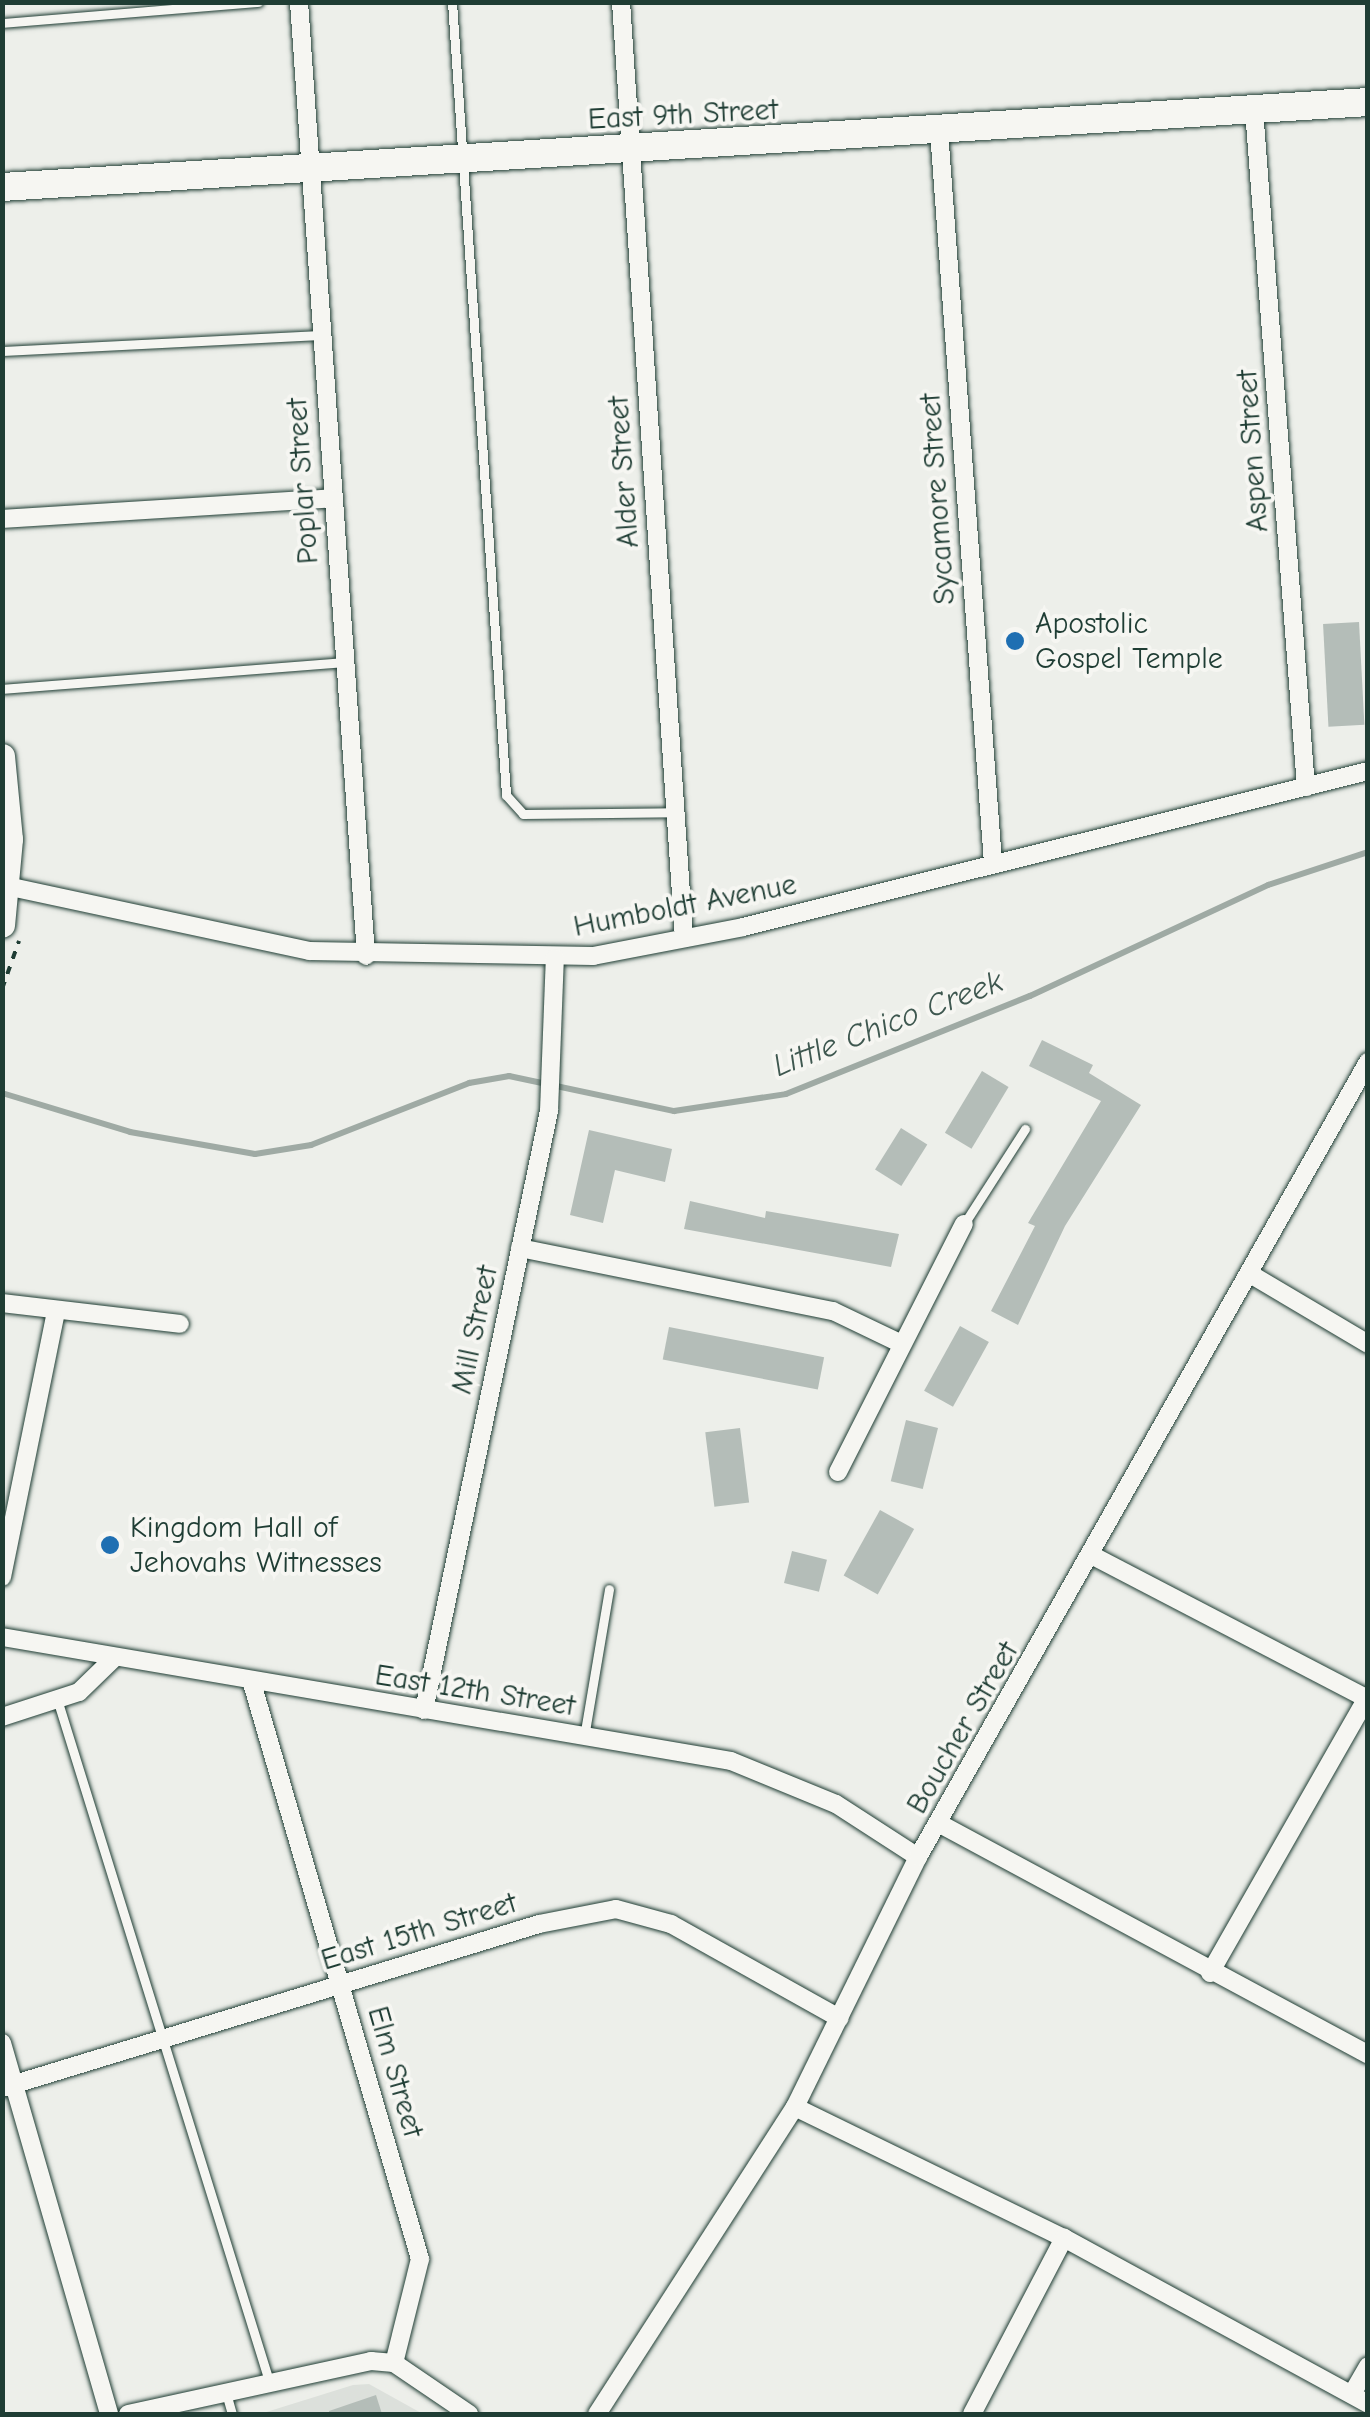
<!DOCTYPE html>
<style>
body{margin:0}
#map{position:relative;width:1370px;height:2417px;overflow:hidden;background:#edefea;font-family:"Comic Neue",sans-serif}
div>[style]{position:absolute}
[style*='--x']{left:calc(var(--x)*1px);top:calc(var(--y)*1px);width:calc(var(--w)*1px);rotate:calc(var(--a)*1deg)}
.built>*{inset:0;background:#dce0db}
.stream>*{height:6px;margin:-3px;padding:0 3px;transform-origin:3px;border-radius:3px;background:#9faaa4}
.building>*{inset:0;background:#b4bdb8;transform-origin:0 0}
.path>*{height:4px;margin-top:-2px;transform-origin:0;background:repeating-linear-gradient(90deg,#1f3d34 0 8px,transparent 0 16px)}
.roads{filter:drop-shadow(0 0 2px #1f3d34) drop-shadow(0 0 2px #1f3d34)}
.lane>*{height:9px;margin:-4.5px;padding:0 4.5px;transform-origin:4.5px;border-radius:4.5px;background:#f6f6f2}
.street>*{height:18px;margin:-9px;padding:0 9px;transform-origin:9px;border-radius:9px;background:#f6f6f2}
.secondary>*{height:25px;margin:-12.5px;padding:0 12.5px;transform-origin:12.5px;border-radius:12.5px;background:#f6f6f2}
.primary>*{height:28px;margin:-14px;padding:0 14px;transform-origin:14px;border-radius:14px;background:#f6f6f2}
.dots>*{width:28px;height:28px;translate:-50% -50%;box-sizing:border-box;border:5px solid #f6f6f2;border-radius:50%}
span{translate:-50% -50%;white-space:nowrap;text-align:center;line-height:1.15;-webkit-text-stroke:8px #f6f6f2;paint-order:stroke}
.street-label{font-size:30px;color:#1f3d34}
.poi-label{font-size:30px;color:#1f3d34}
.left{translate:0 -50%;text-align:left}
.water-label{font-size:32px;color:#3f5850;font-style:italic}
.frame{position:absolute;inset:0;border:5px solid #1f3d34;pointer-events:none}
</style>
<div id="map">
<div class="built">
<i style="clip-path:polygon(369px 2384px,423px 2414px,260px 2414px,353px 2385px)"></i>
</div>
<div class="stream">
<i style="--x:2;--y:1093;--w:134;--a:16.9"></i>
<i style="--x:130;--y:1132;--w:127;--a:10"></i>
<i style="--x:255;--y:1154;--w:57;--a:-9.1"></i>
<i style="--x:311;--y:1145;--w:170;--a:-21.4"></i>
<i style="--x:469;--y:1083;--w:41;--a:-9.9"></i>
<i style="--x:509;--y:1076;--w:169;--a:12"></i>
<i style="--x:674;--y:1111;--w:113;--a:-8.6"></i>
<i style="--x:786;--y:1094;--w:263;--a:-21.9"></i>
<i style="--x:1030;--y:996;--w:263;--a:-25"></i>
<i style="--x:1268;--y:885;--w:105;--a:-18.3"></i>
</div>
<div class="building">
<i style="left:1359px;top:622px;width:103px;height:36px;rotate:87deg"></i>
<i style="clip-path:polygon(1042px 1040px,1093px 1065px,1089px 1073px,1141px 1105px,1065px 1226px,1018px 1325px,991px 1311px,1035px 1226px,1028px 1223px,1101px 1101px,1029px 1066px)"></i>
<i style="left:982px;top:1071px;width:31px;height:72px;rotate:31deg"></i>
<i style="left:901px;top:1128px;width:31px;height:49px;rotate:32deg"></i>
<i style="clip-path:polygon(589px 1130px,672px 1149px,665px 1182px,615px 1170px,603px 1223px,570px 1215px)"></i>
<i style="clip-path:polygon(690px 1201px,765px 1218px,766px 1211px,899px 1234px,891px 1267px,684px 1229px)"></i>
<i style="left:960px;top:1326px;width:33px;height:74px;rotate:29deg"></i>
<i style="left:669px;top:1327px;width:158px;height:33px;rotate:11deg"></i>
<i style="left:906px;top:1420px;width:33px;height:63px;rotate:14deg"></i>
<i style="left:740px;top:1428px;width:75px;height:35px;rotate:83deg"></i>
<i style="left:880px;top:1510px;width:39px;height:75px;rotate:29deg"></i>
<i style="left:792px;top:1551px;width:36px;height:33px;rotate:14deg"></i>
<i style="clip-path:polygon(376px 2395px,382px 2414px,329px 2414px,329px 2411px)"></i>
</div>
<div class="path">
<i style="--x:2;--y:989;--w:51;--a:-70.5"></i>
</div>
<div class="roads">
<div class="lane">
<i style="--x:452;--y:2;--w:795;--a:86.1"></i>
<i style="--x:506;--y:795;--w:25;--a:48"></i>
<i style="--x:523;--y:814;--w:153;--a:-0.7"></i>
<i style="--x:2;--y:23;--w:257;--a:-4.7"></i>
<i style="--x:2;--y:351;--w:319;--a:-2.9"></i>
<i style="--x:2;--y:689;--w:343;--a:-4.5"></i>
<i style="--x:964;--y:1224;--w:113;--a:-57.3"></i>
<i style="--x:57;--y:1699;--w:714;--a:72.73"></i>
<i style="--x:584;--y:1737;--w:150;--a:-80.4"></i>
<i style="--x:226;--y:2393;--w:22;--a:74"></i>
</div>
<div class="street">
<i style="--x:299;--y:2;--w:956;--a:85.98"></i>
<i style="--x:621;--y:2;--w:938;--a:86.15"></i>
<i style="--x:1254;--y:110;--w:679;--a:85.61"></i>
<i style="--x:939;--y:131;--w:734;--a:85.78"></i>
<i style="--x:2;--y:519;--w:331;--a:-3.6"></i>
<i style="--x:2;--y:885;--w:314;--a:12.1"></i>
<i style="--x:309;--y:951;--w:284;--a:1"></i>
<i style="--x:593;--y:956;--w:153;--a:-10.9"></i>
<i style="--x:743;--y:927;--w:644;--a:-14.01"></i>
<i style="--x:520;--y:1248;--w:319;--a:11.4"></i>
<i style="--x:833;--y:1311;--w:76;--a:25.6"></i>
<i style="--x:1252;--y:1275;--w:135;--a:30.7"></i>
<i style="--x:2;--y:1303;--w:179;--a:6.7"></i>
<i style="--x:838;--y:1472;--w:278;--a:-63.1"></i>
<i style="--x:1093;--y:1556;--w:310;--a:27.5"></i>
<i style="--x:2;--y:1577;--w:270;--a:-78.5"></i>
<i style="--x:2;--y:1637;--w:739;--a:9.65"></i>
<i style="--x:731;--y:1761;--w:113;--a:22.3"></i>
<i style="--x:836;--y:1804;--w:98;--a:32.9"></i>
<i style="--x:252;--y:1683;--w:600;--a:73.74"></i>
<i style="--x:420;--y:2259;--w:107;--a:104"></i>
<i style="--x:424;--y:1710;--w:612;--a:-78.21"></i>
<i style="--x:549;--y:1111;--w:153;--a:-87.8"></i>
<i style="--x:2;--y:1717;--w:81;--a:-18"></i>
<i style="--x:79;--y:1692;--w:47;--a:-44.1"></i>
<i style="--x:942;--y:1825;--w:484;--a:28.3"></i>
<i style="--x:1210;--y:1973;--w:319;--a:-60.3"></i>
<i style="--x:2;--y:2043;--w:386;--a:73.9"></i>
<i style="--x:2;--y:2088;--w:561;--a:-16.98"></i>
<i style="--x:539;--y:1924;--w:78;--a:-11"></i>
<i style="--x:616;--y:1909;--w:57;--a:15.3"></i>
<i style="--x:671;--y:1924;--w:193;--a:29.2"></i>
<i style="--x:795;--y:2107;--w:299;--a:26"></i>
<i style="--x:1064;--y:2238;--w:346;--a:28.6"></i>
<i style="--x:1352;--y:2394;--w:32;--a:-60"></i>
<i style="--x:128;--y:2414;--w:249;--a:-12.3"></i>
<i style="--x:371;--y:2361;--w:23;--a:5"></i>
<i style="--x:394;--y:2363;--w:91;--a:34.2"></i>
<i style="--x:597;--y:2414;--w:365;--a:-57.2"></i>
<i style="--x:795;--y:2107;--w:279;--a:-63.8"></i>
<i style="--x:918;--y:1857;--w:914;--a:-60.49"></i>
<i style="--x:972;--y:2414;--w:199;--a:-62.4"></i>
</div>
<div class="secondary">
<i style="--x:2;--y:756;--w:83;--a:84.5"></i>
<i style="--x:10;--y:839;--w:86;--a:95.3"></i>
</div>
<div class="primary">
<i style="--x:2;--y:187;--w:1369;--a:-3.56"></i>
</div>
</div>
<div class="dots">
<i style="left:1015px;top:641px;background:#1f6fb2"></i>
<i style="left:110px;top:1545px;background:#1f6fb2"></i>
</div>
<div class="street-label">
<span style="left:683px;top:115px;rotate:-3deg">East 9th Street</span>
<span style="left:1253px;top:451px;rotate:-94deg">Aspen Street</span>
<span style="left:624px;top:472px;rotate:-94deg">Alder Street</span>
<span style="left:303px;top:481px;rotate:-94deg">Poplar Street</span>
<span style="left:938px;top:499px;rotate:-94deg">Sycamore Street</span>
<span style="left:685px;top:906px;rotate:-11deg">Humboldt Avenue</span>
<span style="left:475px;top:1330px;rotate:-78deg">Mill Street</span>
<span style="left:475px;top:1691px;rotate:9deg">East 12th Street</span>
<span style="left:963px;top:1728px;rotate:-60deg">Boucher Street</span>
<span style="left:419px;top:1932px;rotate:-17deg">East 15th Street</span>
<span style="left:395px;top:2072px;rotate:74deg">Elm Street</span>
</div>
<div class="poi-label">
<span class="left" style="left:1035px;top:641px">Apostolic<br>Gospel Temple</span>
<span class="left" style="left:130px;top:1545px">Kingdom Hall of<br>Jehovahs Witnesses</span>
</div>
<div class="water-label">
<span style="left:888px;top:1024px;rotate:-21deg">Little Chico Creek</span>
</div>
<div class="frame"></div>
</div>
